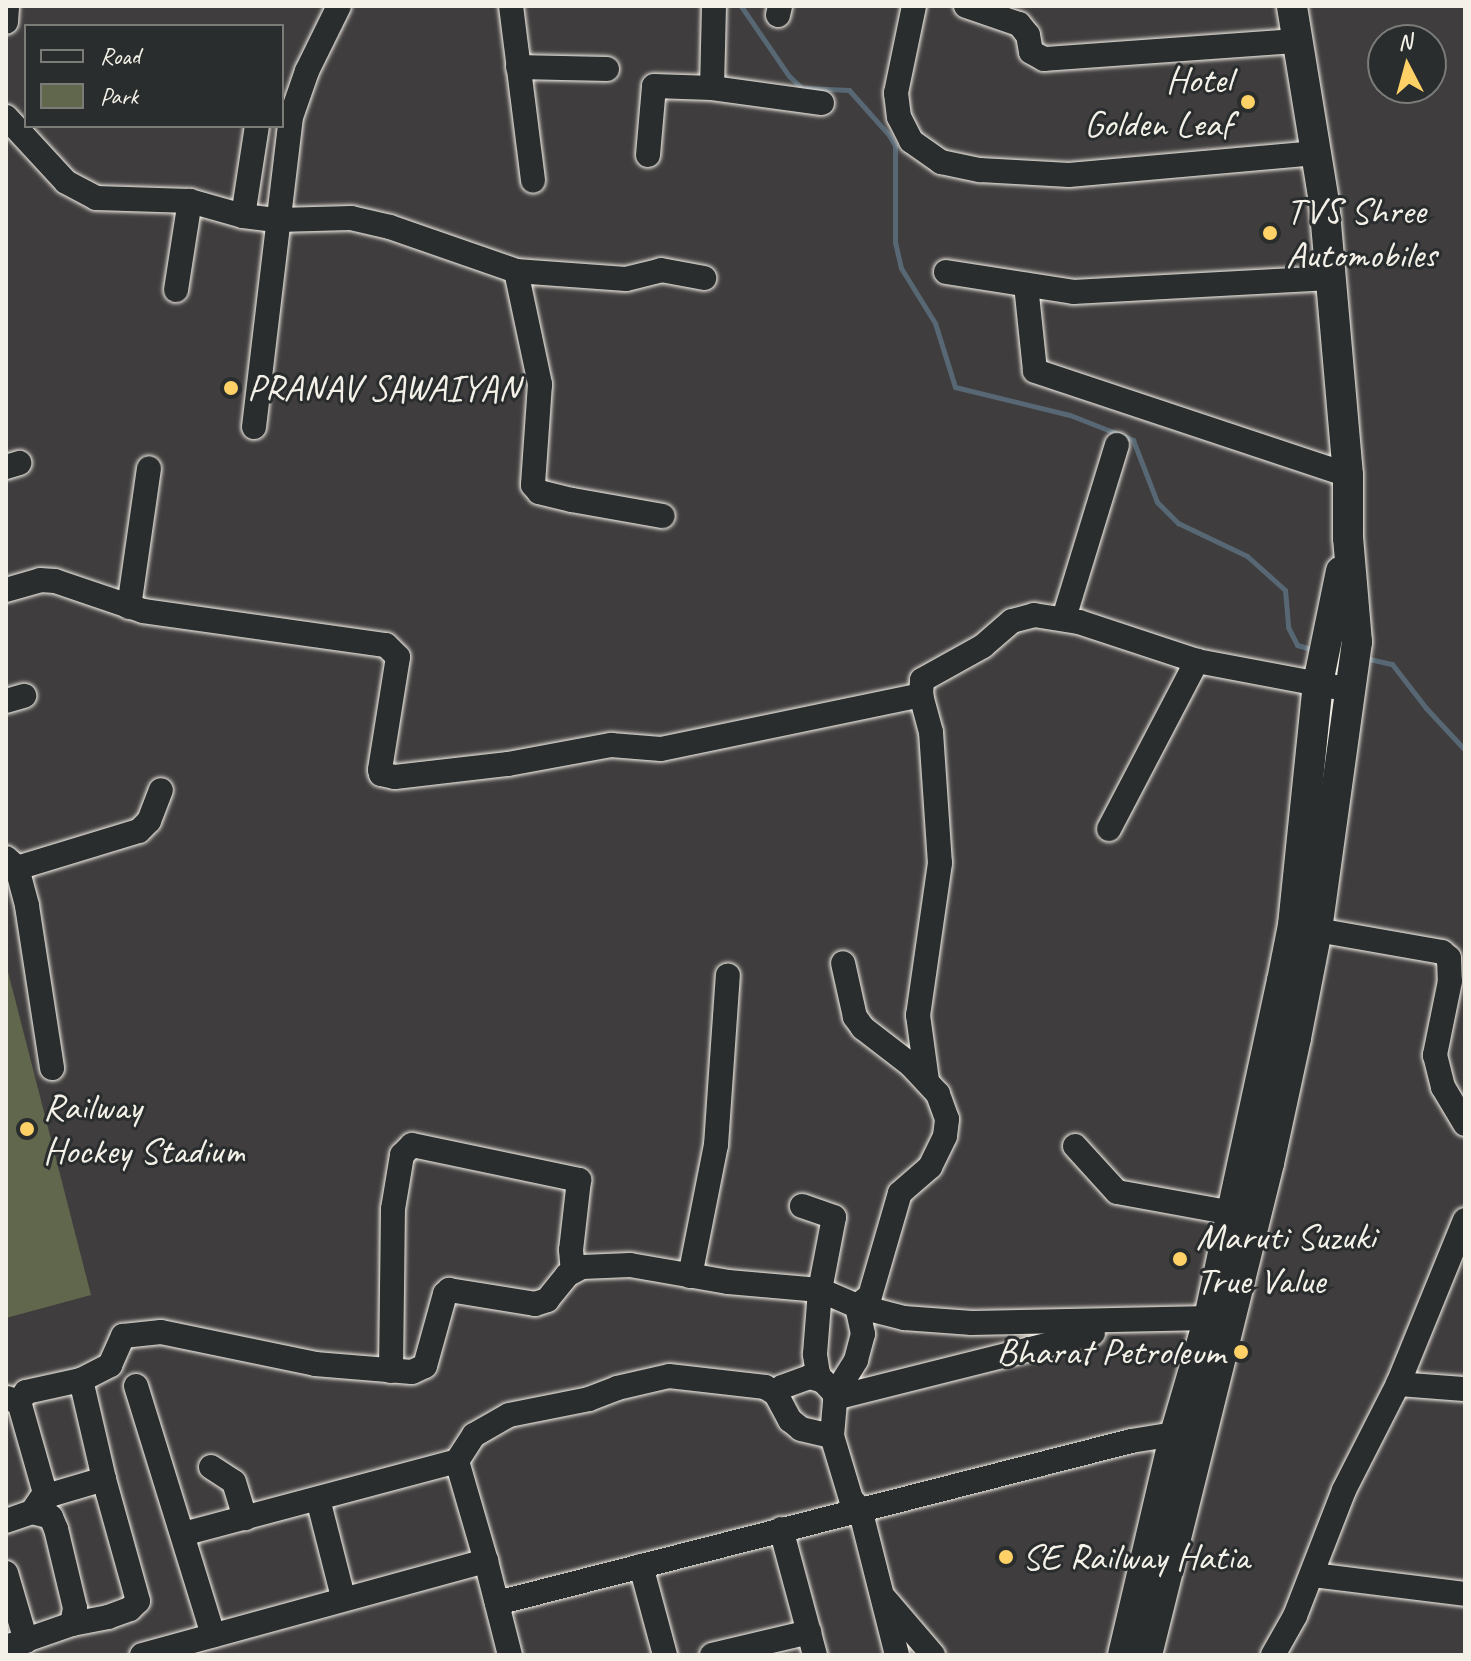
<!DOCTYPE html>
<style>
body{margin:0}
#map{position:relative;width:1471px;height:1661px;overflow:hidden;background:#403d3e;font-family:Caveat,sans-serif}
div>[style]{position:absolute}
[style*='--x']{left:calc(var(--x)*1px);top:calc(var(--y)*1px);width:calc(var(--w)*1px);rotate:calc(var(--a)*1deg)}
.green>*{inset:0;background:#61674d}
.stream>*{height:5px;margin:-2.5px;padding:0 2.5px;transform-origin:2.5px;border-radius:2.5px;background:#576874}
.roads{filter:drop-shadow(0 0 2px #f4f1e8) drop-shadow(0 0 2px #f4f1e8)}
.minor>*{height:24px;margin:-12px;padding:0 12px;transform-origin:12px;border-radius:12px;background:#2a2d2e}
.major>*{height:30px;margin:-15px;padding:0 15px;transform-origin:15px;border-radius:15px;background:#2a2d2e}
.dots>*{width:22px;height:22px;translate:-50% -50%;box-sizing:border-box;border:4px solid #2a2d2e;border-radius:50%}
span{translate:-50% -50%;white-space:nowrap;text-align:center;line-height:1.15;-webkit-text-stroke:6px #2a2d2e;paint-order:stroke}
.poi-label{font-size:38px;color:#f4f1e8}
.right{translate:-100% -50%;text-align:right}
.left{translate:0 -50%;text-align:left}
.frame{position:absolute;inset:0;border:8px solid #f4f1e8;pointer-events:none}
.legend{position:absolute;left:24px;top:24px;width:260px;height:104px;box-sizing:border-box;background:#2a2d2e;border:2px solid #7b7b78;margin:0;padding:10px 14px;list-style:none;font-size:24px;color:#f4f1e8}
.legend li{display:flex;align-items:center;gap:16px;height:40px}
.legend b{width:40px;border:2px solid #7b7b78}
.north{position:absolute;left:1367px;top:24px;width:80px;height:80px;box-sizing:border-box;background:#2a2d2e;border:2px solid #7b7b78;border-radius:50%;rotate:354deg;font-size:22px;font-weight:700;line-height:32px;text-align:center;color:#f4f1e8}
.north::after{content:'';display:block;margin:auto;width:28px;height:36px;background:#ffd166;clip-path:polygon(50% 0,100% 100%,50% 72%,0 100%)}
</style>
<div id="map">
<div class="green">
<i style="clip-path:polygon(6px 964px,91px 1295px,6px 1318px)"></i>
</div>
<div class="stream">
<i style="--x:741;--y:6;--w:85;--a:55.6"></i>
<i style="--x:789;--y:76;--w:18;--a:43"></i>
<i style="--x:802;--y:88;--w:47;--a:2.4"></i>
<i style="--x:849;--y:90;--w:60;--a:48.4"></i>
<i style="--x:889;--y:135;--w:13;--a:61"></i>
<i style="--x:895;--y:146;--w:96;--a:90"></i>
<i style="--x:895;--y:242;--w:27;--a:77"></i>
<i style="--x:901;--y:268;--w:65;--a:58.3"></i>
<i style="--x:935;--y:323;--w:67;--a:72.6"></i>
<i style="--x:955;--y:387;--w:118;--a:13.7"></i>
<i style="--x:1070;--y:415;--w:68;--a:21.6"></i>
<i style="--x:1133;--y:440;--w:66;--a:68.8"></i>
<i style="--x:1157;--y:502;--w:30;--a:45"></i>
<i style="--x:1178;--y:523;--w:76;--a:25.6"></i>
<i style="--x:1247;--y:556;--w:51;--a:41.8"></i>
<i style="--x:1285;--y:590;--w:37;--a:85"></i>
<i style="--x:1288;--y:627;--w:20;--a:63"></i>
<i style="--x:1297;--y:645;--w:19;--a:16"></i>
<i style="--x:1365;--y:658;--w:28;--a:13"></i>
<i style="--x:1392;--y:664;--w:56;--a:52.3"></i>
<i style="--x:1426;--y:708;--w:57;--a:47.1"></i>
</div>
<div class="roads">
<div class="minor">
<i style="--x:511;--y:6;--w:176;--a:82.8"></i>
<i style="--x:914;--y:6;--w:89;--a:101.7"></i>
<i style="--x:896;--y:93;--w:24;--a:83"></i>
<i style="--x:899;--y:117;--w:27;--a:63"></i>
<i style="--x:911;--y:141;--w:37;--a:35"></i>
<i style="--x:941;--y:162;--w:40;--a:12"></i>
<i style="--x:980;--y:170;--w:89;--a:3.2"></i>
<i style="--x:1069;--y:175;--w:248;--a:-5.1"></i>
<i style="--x:966;--y:6;--w:56;--a:18.8"></i>
<i style="--x:1019;--y:24;--w:14;--a:51"></i>
<i style="--x:1028;--y:35;--w:17;--a:80"></i>
<i style="--x:1031;--y:52;--w:15;--a:28"></i>
<i style="--x:1044;--y:59;--w:254;--a:-4.1"></i>
<i style="--x:778;--y:15;--w:9;--a:-77"></i>
<i style="--x:6;--y:22;--w:16;--a:-86"></i>
<i style="--x:518;--y:67;--w:89;--a:1.3"></i>
<i style="--x:712;--y:88;--w:82;--a:-88.6"></i>
<i style="--x:6;--y:117;--w:88;--a:47.3"></i>
<i style="--x:66;--y:182;--w:34;--a:28"></i>
<i style="--x:96;--y:198;--w:94;--a:1.8"></i>
<i style="--x:190;--y:201;--w:55;--a:15.8"></i>
<i style="--x:243;--y:216;--w:35;--a:7"></i>
<i style="--x:278;--y:220;--w:73;--a:-1.6"></i>
<i style="--x:351;--y:218;--w:40;--a:13"></i>
<i style="--x:390;--y:227;--w:133;--a:19.2"></i>
<i style="--x:516;--y:271;--w:116;--a:78"></i>
<i style="--x:540;--y:384;--w:101;--a:94"></i>
<i style="--x:533;--y:485;--w:9;--a:49"></i>
<i style="--x:539;--y:492;--w:34;--a:14"></i>
<i style="--x:572;--y:500;--w:92;--a:10"></i>
<i style="--x:648;--y:155;--w:69;--a:-85"></i>
<i style="--x:654;--y:86;--w:58;--a:2"></i>
<i style="--x:712;--y:88;--w:111;--a:7.8"></i>
<i style="--x:243;--y:216;--w:91;--a:-81.2"></i>
<i style="--x:516;--y:271;--w:110;--a:4.2"></i>
<i style="--x:626;--y:279;--w:36;--a:-14"></i>
<i style="--x:661;--y:270;--w:44;--a:10.5"></i>
<i style="--x:946;--y:272;--w:129;--a:8.9"></i>
<i style="--x:1073;--y:292;--w:258;--a:-3.1"></i>
<i style="--x:1026;--y:285;--w:86;--a:84"></i>
<i style="--x:1035;--y:371;--w:330;--a:18.4"></i>
<i style="--x:176;--y:290;--w:90;--a:-81.1"></i>
<i style="--x:254;--y:427;--w:312;--a:-83.2"></i>
<i style="--x:291;--y:117;--w:49;--a:-70.8"></i>
<i style="--x:307;--y:71;--w:72;--a:-63.8"></i>
<i style="--x:6;--y:467;--w:14;--a:-17"></i>
<i style="--x:6;--y:590;--w:35;--a:-16"></i>
<i style="--x:40;--y:580;--w:15;--a:4"></i>
<i style="--x:55;--y:581;--w:93;--a:18.8"></i>
<i style="--x:143;--y:611;--w:245;--a:8"></i>
<i style="--x:386;--y:645;--w:17;--a:45"></i>
<i style="--x:398;--y:657;--w:114;--a:99.1"></i>
<i style="--x:380;--y:770;--w:4;--a:76"></i>
<i style="--x:381;--y:774;--w:14;--a:12"></i>
<i style="--x:395;--y:777;--w:114;--a:-6.6"></i>
<i style="--x:508;--y:764;--w:105;--a:-10.5"></i>
<i style="--x:611;--y:745;--w:50;--a:4.6"></i>
<i style="--x:661;--y:749;--w:266;--a:-11.7"></i>
<i style="--x:921;--y:695;--w:15;--a:-86"></i>
<i style="--x:922;--y:680;--w:70;--a:-29.1"></i>
<i style="--x:983;--y:646;--w:38;--a:-41"></i>
<i style="--x:1012;--y:621;--w:23;--a:-15"></i>
<i style="--x:1034;--y:615;--w:46;--a:8.8"></i>
<i style="--x:1079;--y:622;--w:124;--a:18.3"></i>
<i style="--x:1197;--y:661;--w:157;--a:10.7"></i>
<i style="--x:129;--y:607;--w:140;--a:-81.8"></i>
<i style="--x:1064;--y:618;--w:181;--a:-73"></i>
<i style="--x:921;--y:695;--w:38;--a:75"></i>
<i style="--x:931;--y:732;--w:131;--a:86.1"></i>
<i style="--x:940;--y:863;--w:154;--a:98.2"></i>
<i style="--x:918;--y:1015;--w:67;--a:82.2"></i>
<i style="--x:6;--y:701;--w:19;--a:-16"></i>
<i style="--x:1109;--y:829;--w:190;--a:-62.4"></i>
<i style="--x:6;--y:858;--w:15;--a:42"></i>
<i style="--x:17;--y:868;--w:39;--a:75"></i>
<i style="--x:27;--y:906;--w:164;--a:81.2"></i>
<i style="--x:17;--y:868;--w:127;--a:-16.9"></i>
<i style="--x:139;--y:831;--w:14;--a:-45"></i>
<i style="--x:149;--y:821;--w:33;--a:-69"></i>
<i style="--x:1317;--y:930;--w:127;--a:10"></i>
<i style="--x:1442;--y:952;--w:9;--a:41"></i>
<i style="--x:1449;--y:958;--w:23;--a:88"></i>
<i style="--x:1450;--y:981;--w:76;--a:101.5"></i>
<i style="--x:1435;--y:1055;--w:33;--a:76"></i>
<i style="--x:1443;--y:1087;--w:43;--a:59.3"></i>
<i style="--x:1075;--y:1146;--w:62;--a:47.6"></i>
<i style="--x:1117;--y:1192;--w:118;--a:10.3"></i>
<i style="--x:690;--y:1276;--w:134;--a:-78.8"></i>
<i style="--x:716;--y:1145;--w:170;--a:-86"></i>
<i style="--x:391;--y:1371;--w:162;--a:-89.3"></i>
<i style="--x:393;--y:1209;--w:55;--a:-80.5"></i>
<i style="--x:402;--y:1155;--w:14;--a:-45"></i>
<i style="--x:412;--y:1145;--w:171;--a:11.8"></i>
<i style="--x:579;--y:1180;--w:70;--a:96.5"></i>
<i style="--x:571;--y:1250;--w:21;--a:85"></i>
<i style="--x:810;--y:1377;--w:9;--a:-21"></i>
<i style="--x:818;--y:1374;--w:20;--a:-99"></i>
<i style="--x:815;--y:1354;--w:64;--a:-85.5"></i>
<i style="--x:820;--y:1290;--w:40;--a:23.4"></i>
<i style="--x:857;--y:1306;--w:16;--a:-38"></i>
<i style="--x:870;--y:1296;--w:107;--a:-73.8"></i>
<i style="--x:900;--y:1193;--w:40;--a:-41"></i>
<i style="--x:930;--y:1167;--w:34;--a:-64"></i>
<i style="--x:945;--y:1136;--w:17;--a:-83"></i>
<i style="--x:947;--y:1119;--w:27;--a:-110"></i>
<i style="--x:938;--y:1094;--w:40;--a:-133"></i>
<i style="--x:911;--y:1065;--w:61;--a:-142.4"></i>
<i style="--x:863;--y:1028;--w:14;--a:-126"></i>
<i style="--x:855;--y:1017;--w:55;--a:-102.5"></i>
<i style="--x:81;--y:1380;--w:33;--a:-27"></i>
<i style="--x:110;--y:1365;--w:32;--a:-66"></i>
<i style="--x:123;--y:1336;--w:38;--a:-6"></i>
<i style="--x:161;--y:1332;--w:157;--a:11.7"></i>
<i style="--x:315;--y:1364;--w:97;--a:4.7"></i>
<i style="--x:412;--y:1372;--w:14;--a:-25"></i>
<i style="--x:425;--y:1366;--w:75;--a:-74.5"></i>
<i style="--x:445;--y:1294;--w:6;--a:-45"></i>
<i style="--x:449;--y:1290;--w:87;--a:9.2"></i>
<i style="--x:535;--y:1304;--w:13;--a:-18"></i>
<i style="--x:547;--y:1300;--w:32;--a:-51"></i>
<i style="--x:567;--y:1275;--w:17;--a:-28"></i>
<i style="--x:582;--y:1267;--w:48;--a:-2.4"></i>
<i style="--x:630;--y:1265;--w:99;--a:9.8"></i>
<i style="--x:728;--y:1282;--w:92;--a:5"></i>
<i style="--x:820;--y:1290;--w:74;--a:-79.1"></i>
<i style="--x:834;--y:1217;--w:34;--a:-161"></i>
<i style="--x:1398;--y:1384;--w:67;--a:4.3"></i>
<i style="--x:136;--y:1386;--w:261;--a:72.8"></i>
<i style="--x:776;--y:1394;--w:9;--a:-49"></i>
<i style="--x:782;--y:1387;--w:30;--a:-20"></i>
<i style="--x:810;--y:1377;--w:14;--a:17"></i>
<i style="--x:823;--y:1381;--w:18;--a:47"></i>
<i style="--x:835;--y:1394;--w:40;--a:-58"></i>
<i style="--x:856;--y:1360;--w:27;--a:-75"></i>
<i style="--x:863;--y:1334;--w:29;--a:-102"></i>
<i style="--x:857;--y:1306;--w:49;--a:14.3"></i>
<i style="--x:904;--y:1318;--w:68;--a:4.2"></i>
<i style="--x:972;--y:1323;--w:237;--a:-1.2"></i>
<i style="--x:19;--y:1402;--w:12;--a:-55"></i>
<i style="--x:26;--y:1392;--w:56;--a:-12.3"></i>
<i style="--x:81;--y:1380;--w:102;--a:76.9"></i>
<i style="--x:104;--y:1479;--w:53;--a:163.6"></i>
<i style="--x:53;--y:1494;--w:8;--a:-173"></i>
<i style="--x:211;--y:1467;--w:27;--a:33"></i>
<i style="--x:234;--y:1482;--w:38;--a:73"></i>
<i style="--x:318;--y:1499;--w:101;--a:75.7"></i>
<i style="--x:6;--y:1521;--w:28;--a:-19"></i>
<i style="--x:32;--y:1512;--w:23;--a:-56"></i>
<i style="--x:45;--y:1493;--w:95;--a:-105.9"></i>
<i style="--x:19;--y:1402;--w:13;--a:-162"></i>
<i style="--x:781;--y:1529;--w:131;--a:74.9"></i>
<i style="--x:183;--y:1534;--w:284;--a:-14.9"></i>
<i style="--x:486;--y:1561;--w:104;--a:-106.2"></i>
<i style="--x:457;--y:1461;--w:31;--a:-57"></i>
<i style="--x:474;--y:1435;--w:40;--a:-29.7"></i>
<i style="--x:509;--y:1415;--w:82;--a:-11.3"></i>
<i style="--x:589;--y:1399;--w:30;--a:-21"></i>
<i style="--x:617;--y:1388;--w:53;--a:-13"></i>
<i style="--x:669;--y:1376;--w:97;--a:6.5"></i>
<i style="--x:765;--y:1387;--w:13;--a:32"></i>
<i style="--x:776;--y:1394;--w:30;--a:62"></i>
<i style="--x:790;--y:1420;--w:14;--a:39"></i>
<i style="--x:801;--y:1429;--w:32;--a:13"></i>
<i style="--x:641;--y:1566;--w:92;--a:74.9"></i>
<i style="--x:6;--y:1573;--w:71;--a:73.6"></i>
<i style="--x:1313;--y:1575;--w:153;--a:7.1"></i>
<i style="--x:885;--y:1599;--w:74;--a:49.4"></i>
<i style="--x:497;--y:1603;--w:654;--a:-14.33"></i>
<i style="--x:1131;--y:1441;--w:45;--a:-9"></i>
<i style="--x:1175;--y:1434;--w:14;--a:12"></i>
<i style="--x:72;--y:1624;--w:37;--a:-11"></i>
<i style="--x:108;--y:1617;--w:23;--a:-20"></i>
<i style="--x:130;--y:1609;--w:11;--a:-45"></i>
<i style="--x:138;--y:1601;--w:127;--a:-105.6"></i>
<i style="--x:6;--y:1647;--w:70;--a:-19.2"></i>
<i style="--x:72;--y:1624;--w:16;--a:-79"></i>
<i style="--x:75;--y:1608;--w:81;--a:-103.5"></i>
<i style="--x:56;--y:1529;--w:13;--a:-113"></i>
<i style="--x:51;--y:1517;--w:20;--a:-165"></i>
<i style="--x:142;--y:1655;--w:357;--a:-15.3"></i>
<i style="--x:486;--y:1561;--w:97;--a:75.7"></i>
<i style="--x:712;--y:1655;--w:100;--a:-13.3"></i>
<i style="--x:897;--y:1655;--w:151;--a:-104.2"></i>
<i style="--x:860;--y:1509;--w:13;--a:-132"></i>
<i style="--x:851;--y:1499;--w:66;--a:-106.8"></i>
<i style="--x:832;--y:1436;--w:38;--a:-85"></i>
<i style="--x:835;--y:1398;--w:266;--a:-14.1"></i>
<i style="--x:1273;--y:1655;--w:45;--a:-60.6"></i>
<i style="--x:1295;--y:1616;--w:135;--a:-68.7"></i>
<i style="--x:1344;--y:1490;--w:119;--a:-63"></i>
<i style="--x:1398;--y:1384;--w:177;--a:-67.8"></i>
</div>
<div class="major">
<i style="--x:1123;--y:1655;--w:227;--a:-76.8"></i>
<i style="--x:1175;--y:1434;--w:121;--a:-73.7"></i>
<i style="--x:1209;--y:1318;--w:345;--a:-77.8"></i>
<i style="--x:1282;--y:981;--w:57;--a:-78.9"></i>
<i style="--x:1293;--y:925;--w:243;--a:-84.1"></i>
<i style="--x:1318;--y:683;--w:114;--a:-78.4"></i>
<i style="--x:1147;--y:1655;--w:507;--a:-76.07"></i>
<i style="--x:1269;--y:1163;--w:128;--a:-77.8"></i>
<i style="--x:1296;--y:1038;--w:110;--a:-79"></i>
<i style="--x:1317;--y:930;--w:291;--a:-82.1"></i>
<i style="--x:1357;--y:642;--w:104;--a:-94.9"></i>
<i style="--x:1348;--y:538;--w:63;--a:-90"></i>
<i style="--x:1348;--y:475;--w:274;--a:-95"></i>
<i style="--x:1324;--y:202;--w:199;--a:-99.3"></i>
</div>
</div>
<div class="dots">
<i style="left:1248px;top:102px;background:#ffd166"></i>
<i style="left:1270px;top:233px;background:#ffd166"></i>
<i style="left:231px;top:388px;background:#ffd166"></i>
<i style="left:27px;top:1129px;background:#ffd166"></i>
<i style="left:1180px;top:1259px;background:#ffd166"></i>
<i style="left:1241px;top:1352px;background:#ffd166"></i>
<i style="left:1006px;top:1557px;background:#ffd166"></i>
</div>
<div class="poi-label">
<span class="right" style="left:1232px;top:102px">Hotel<br>Golden Leaf</span>
<span class="left" style="left:1286px;top:233px">TVS Shree<br>Automobiles</span>
<span class="left" style="left:247px;top:388px">PRANAV SAWAIYAN</span>
<span class="left" style="left:43px;top:1129px">Railway<br>Hockey Stadium</span>
<span class="left" style="left:1196px;top:1259px">Maruti Suzuki<br>True Value</span>
<span class="right" style="left:1225px;top:1352px">Bharat Petroleum</span>
<span class="left" style="left:1022px;top:1557px">SE Railway Hatia</span>
</div>
<div class="frame"></div>
<ul class="legend">
<li><b style="height:10px;background:#2a2d2e"></b>Road</li>
<li><b style="height:22px;background:#61674d"></b>Park</li>
</ul>
<div class="north">N</div>
</div>
